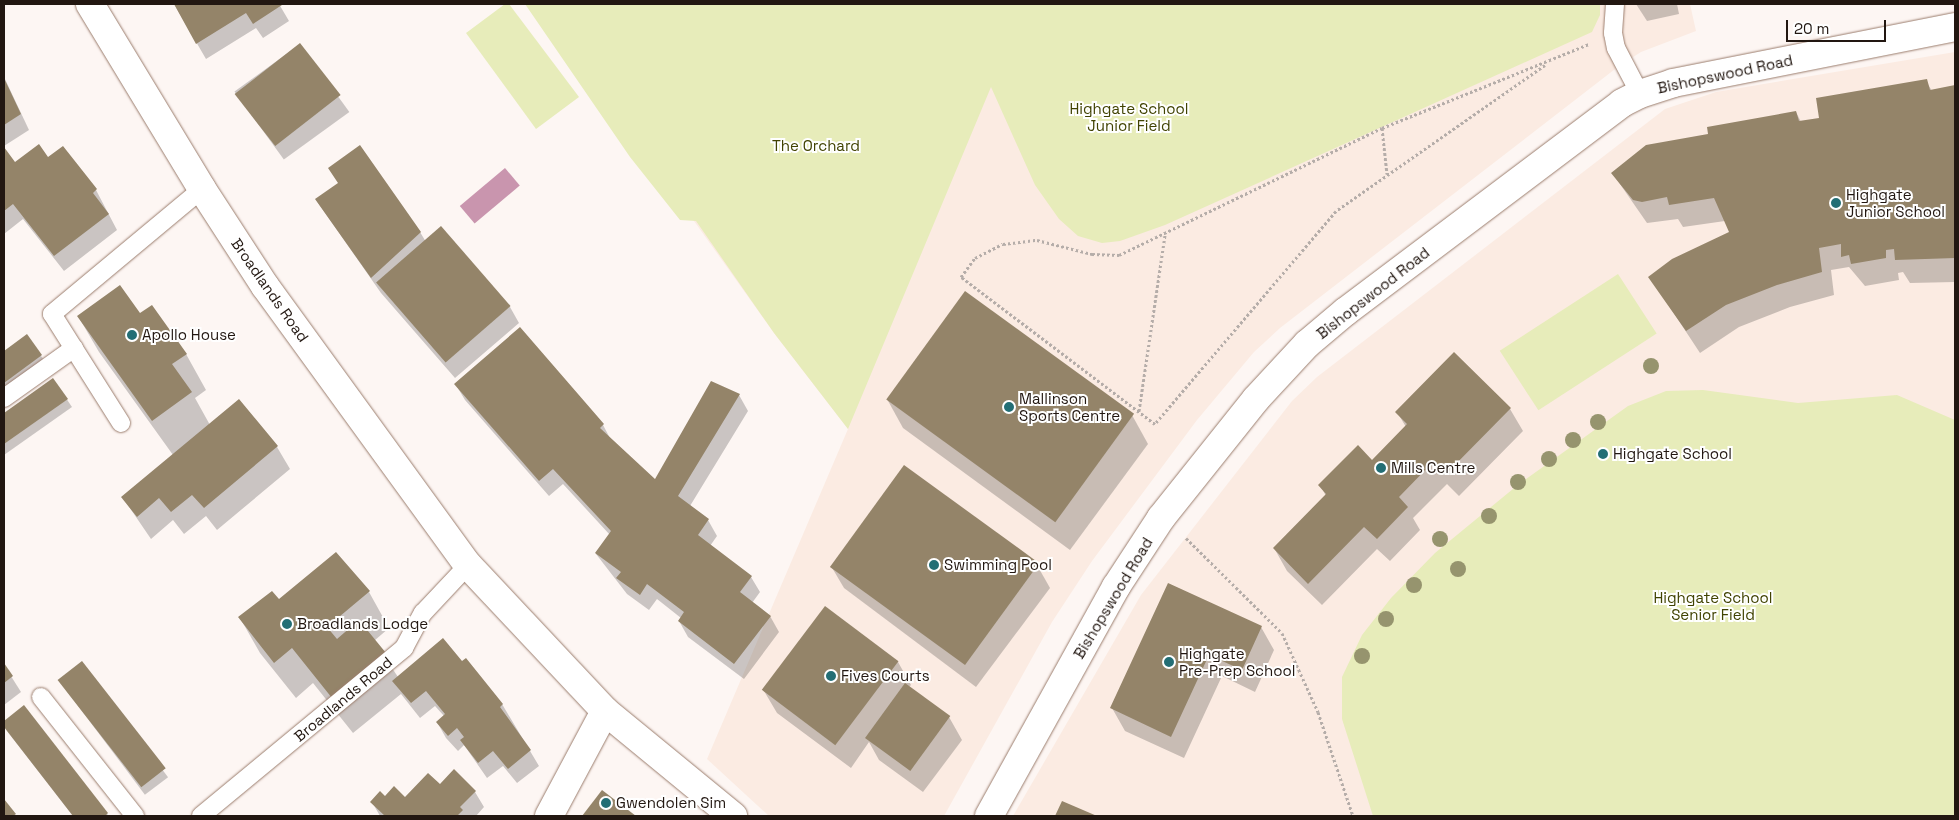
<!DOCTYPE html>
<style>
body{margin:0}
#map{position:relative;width:1959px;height:820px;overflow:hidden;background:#fdf6f3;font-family:"Space Grotesk",sans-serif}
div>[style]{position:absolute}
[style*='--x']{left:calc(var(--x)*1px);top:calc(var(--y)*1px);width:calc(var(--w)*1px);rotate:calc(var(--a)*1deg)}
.built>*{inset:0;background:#fbebe2}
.green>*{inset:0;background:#e7ecba;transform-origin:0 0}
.water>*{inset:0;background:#c995ae;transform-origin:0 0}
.shadow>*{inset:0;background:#0003;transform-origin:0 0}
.building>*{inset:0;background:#948469;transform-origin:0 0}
.path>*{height:3px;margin-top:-1.5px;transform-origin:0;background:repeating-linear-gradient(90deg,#b5ada9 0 2.5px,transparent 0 5px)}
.roads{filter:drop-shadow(0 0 1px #9b7d6d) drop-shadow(0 0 1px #9b7d6d)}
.lane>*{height:18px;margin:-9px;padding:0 9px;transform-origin:9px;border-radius:9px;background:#fff}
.street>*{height:28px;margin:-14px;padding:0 14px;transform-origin:14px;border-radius:14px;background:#fff}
.trees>*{width:16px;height:16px;margin:-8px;border-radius:50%;background:#96946e}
.dots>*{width:14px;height:14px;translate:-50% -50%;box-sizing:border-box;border:2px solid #fff;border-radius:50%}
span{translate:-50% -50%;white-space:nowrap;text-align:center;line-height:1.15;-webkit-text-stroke:4px #fff;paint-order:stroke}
.street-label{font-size:15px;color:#221711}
.park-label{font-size:15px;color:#414302}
.poi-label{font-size:15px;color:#221711}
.left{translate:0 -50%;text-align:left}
.frame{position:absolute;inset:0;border:5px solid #221711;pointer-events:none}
.scale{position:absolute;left:1786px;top:20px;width:100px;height:22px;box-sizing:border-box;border:2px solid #221711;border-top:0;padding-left:6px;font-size:15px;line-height:18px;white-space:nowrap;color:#221711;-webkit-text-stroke:4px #fff;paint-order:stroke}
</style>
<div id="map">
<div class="built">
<i style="clip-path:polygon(539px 4px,1690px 4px,1696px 31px,1641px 52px,1619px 66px,1280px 328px,1254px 352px,1197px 420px,1092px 561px,1052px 622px,944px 816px,769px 816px,707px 759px,848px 429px,774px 333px)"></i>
<i style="clip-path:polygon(1955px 52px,1955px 816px,1013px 816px,1141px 595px,1292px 401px,1317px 377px,1665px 109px,1716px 92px)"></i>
</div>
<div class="green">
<i style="clip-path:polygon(505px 4px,509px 4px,579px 97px,536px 129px,466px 33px)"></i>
<i style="clip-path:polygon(525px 4px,1600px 4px,1600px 15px,1592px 32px,1165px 225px,1120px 241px,1102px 243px,1078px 236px,1059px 219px,1035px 185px,991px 87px,848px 429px,774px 333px,696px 221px,680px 220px,630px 157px)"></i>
<i style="left:1618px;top:274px;width:71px;height:141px;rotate:57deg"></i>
<i style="clip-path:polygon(1703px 390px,1798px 403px,1897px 395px,1955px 420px,1955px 816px,1373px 816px,1342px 719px,1342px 677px,1362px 635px,1391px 598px,1435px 553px,1519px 484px,1628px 406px,1666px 391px)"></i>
</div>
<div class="water">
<i style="left:505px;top:168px;width:23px;height:59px;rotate:50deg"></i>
</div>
<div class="shadow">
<i style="clip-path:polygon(174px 4px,279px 4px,289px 21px,263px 38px,256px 28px,206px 59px)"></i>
<i style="clip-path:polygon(1636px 4px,1677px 4px,1679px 14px,1647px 21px)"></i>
<i style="left:300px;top:44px;width:84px;height:81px;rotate:54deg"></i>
<i style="clip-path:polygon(4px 77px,29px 130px,4px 146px)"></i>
<i style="clip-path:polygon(1926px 81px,1932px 91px,1955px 87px,1955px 282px,1910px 283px,1903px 272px,1898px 273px,1899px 280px,1865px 286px,1849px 267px,1831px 270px,1834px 295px,1790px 307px,1739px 327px,1700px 353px,1650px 277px,1731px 232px,1725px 221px,1683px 227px,1678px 219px,1647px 223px,1613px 174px,1710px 135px,1796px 112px,1801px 122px,1820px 119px)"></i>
<i style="clip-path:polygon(63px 147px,96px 190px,117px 230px,64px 271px,23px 219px,4px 234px,4px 149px,15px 164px,48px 159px)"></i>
<i style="clip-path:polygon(316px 200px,420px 232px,426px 242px,510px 307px,519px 323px,455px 378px,381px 293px)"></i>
<i style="clip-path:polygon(140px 315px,186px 354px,206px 390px,195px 398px,210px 425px,277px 447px,290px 469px,217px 530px,206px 516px,184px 534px,173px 520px,151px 539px,123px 498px,173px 455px,99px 352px,78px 316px)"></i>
<i style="clip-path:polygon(520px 329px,603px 425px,611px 440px,656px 481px,711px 383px,739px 395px,748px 411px,690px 506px,708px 520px,717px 536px,710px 546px,751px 577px,760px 592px,752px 603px,770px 616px,779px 632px,744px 679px,688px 637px,679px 621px,681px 618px,657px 599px,649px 610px,627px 594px,596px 554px,610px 535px,563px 484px,549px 496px,465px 400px,456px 385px)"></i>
<i style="clip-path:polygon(27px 336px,46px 363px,4px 393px,4px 353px)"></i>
<i style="clip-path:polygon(53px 379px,72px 407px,4px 455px,4px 414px)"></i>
<i style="clip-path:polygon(887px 399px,1132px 415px,1148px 444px,1070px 550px,903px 428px)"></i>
<i style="clip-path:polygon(1510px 409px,1523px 431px,1459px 496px,1447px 484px,1413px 518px,1420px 530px,1390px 561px,1377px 549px,1322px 605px,1287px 571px,1274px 548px,1326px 496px,1320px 485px,1372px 461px,1406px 427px,1397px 412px)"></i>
<i style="clip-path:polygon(1037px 565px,1050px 588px,976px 687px,844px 588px,831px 566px)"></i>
<i style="clip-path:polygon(1169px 584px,1261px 627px,1274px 650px,1255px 692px,1222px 676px,1184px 758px,1125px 731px,1112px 708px)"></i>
<i style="clip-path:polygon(369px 592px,389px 628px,374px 641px,398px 677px,462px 663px,502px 704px,539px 766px,517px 783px,503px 766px,487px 778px,464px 745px,458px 751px,446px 738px,437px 722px,444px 716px,435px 706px,420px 718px,401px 694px,353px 733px,313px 683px,296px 698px,260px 653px,240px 618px,279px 601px)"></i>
<i style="clip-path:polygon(825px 608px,898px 662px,911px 685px,909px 687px,949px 717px,962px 740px,923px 792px,879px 760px,869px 742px,851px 768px,777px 713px,764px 691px)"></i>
<i style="left:82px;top:663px;width:143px;height:29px;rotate:53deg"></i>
<i style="clip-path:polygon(4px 665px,21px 692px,4px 705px)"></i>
<i style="clip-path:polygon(24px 707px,107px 814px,109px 816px,73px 816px,7px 731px,4px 723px)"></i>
<i style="clip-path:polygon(440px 786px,475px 792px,484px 807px,476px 816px,380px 816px,372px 802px,385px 797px,405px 798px)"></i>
<i style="clip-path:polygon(602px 792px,634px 816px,584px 816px)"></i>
</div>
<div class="building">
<i style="clip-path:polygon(174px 4px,281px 4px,282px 5px,253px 24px,246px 13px,196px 44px)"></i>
<i style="left:300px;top:43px;width:66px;height:83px;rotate:52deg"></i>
<i style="clip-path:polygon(4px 78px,21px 114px,4px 125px)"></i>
<i style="clip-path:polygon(1927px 79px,1930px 90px,1955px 85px,1955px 258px,1895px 260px,1894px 249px,1886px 250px,1886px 258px,1851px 264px,1849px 255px,1841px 257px,1841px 244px,1819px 248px,1822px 272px,1777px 285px,1726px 305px,1686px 331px,1648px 277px,1672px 259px,1729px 232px,1714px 198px,1669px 205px,1667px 197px,1642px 202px,1633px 200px,1611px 173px,1646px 145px,1708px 134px,1707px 127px,1796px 111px,1799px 121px,1819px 118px,1816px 98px)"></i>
<i style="clip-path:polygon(39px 144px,48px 157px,63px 146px,97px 189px,93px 193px,109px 214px,54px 256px,13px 204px,4px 211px,4px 147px,15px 162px)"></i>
<i style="clip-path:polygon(360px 145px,421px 232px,371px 278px,315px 199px,338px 183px,328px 168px)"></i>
<i style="left:441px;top:226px;width:106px;height:86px;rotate:49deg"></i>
<i style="clip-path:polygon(120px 285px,140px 313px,152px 305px,187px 354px,172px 364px,192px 392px,152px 421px,77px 316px)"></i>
<i style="left:965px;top:291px;width:209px;height:134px;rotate:36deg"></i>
<i style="clip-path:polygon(520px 327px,604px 424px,600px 428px,655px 479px,711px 381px,740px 394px,678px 496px,709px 519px,698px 535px,752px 576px,740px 592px,771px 616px,734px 664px,678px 621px,684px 612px,647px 584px,640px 595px,616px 578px,621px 572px,595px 553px,611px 531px,553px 469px,539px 481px,454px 384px)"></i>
<i style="clip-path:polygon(27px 334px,42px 355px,4px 383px,4px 351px)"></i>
<i style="clip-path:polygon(1454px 352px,1511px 408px,1446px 474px,1433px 462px,1399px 497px,1408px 507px,1377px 539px,1364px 527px,1308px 584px,1273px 548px,1326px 494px,1318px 485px,1358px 445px,1372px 460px,1407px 424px,1395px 412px)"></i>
<i style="clip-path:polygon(53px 378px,68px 399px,4px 444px,4px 413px)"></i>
<i style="clip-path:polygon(239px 399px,278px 446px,204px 508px,192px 495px,171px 512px,159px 498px,137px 517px,121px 497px)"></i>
<i style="left:904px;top:465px;width:167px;height:126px;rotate:36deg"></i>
<i style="clip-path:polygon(336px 552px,370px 591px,327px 627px,337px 639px,359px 620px,386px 653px,332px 698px,292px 648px,274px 663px,238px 617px,272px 591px,279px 599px)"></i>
<i style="clip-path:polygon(1168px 583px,1262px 626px,1242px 670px,1209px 655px,1171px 737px,1110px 708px)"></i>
<i style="left:825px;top:606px;width:92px;height:105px;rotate:37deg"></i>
<i style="clip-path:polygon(443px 638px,462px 661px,466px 658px,503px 704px,500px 707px,531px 750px,508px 769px,493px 751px,478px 763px,460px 740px,464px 737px,457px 728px,448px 736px,436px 722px,445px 714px,426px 691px,411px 703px,392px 681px)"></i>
<i style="left:82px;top:661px;width:136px;height:31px;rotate:52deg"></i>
<i style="clip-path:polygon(4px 663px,13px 676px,4px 683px)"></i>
<i style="left:905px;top:683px;width:56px;height:68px;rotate:36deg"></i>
<i style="clip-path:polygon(24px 705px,108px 813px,105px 816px,73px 816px,4px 727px,4px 721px)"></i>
<i style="clip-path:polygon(454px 769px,476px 791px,460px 807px,463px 810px,457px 816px,385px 816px,370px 802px,380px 791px,385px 796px,394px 786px,405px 797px,428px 773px,440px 784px)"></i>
<i style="clip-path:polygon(602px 790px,636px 816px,582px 816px)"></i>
<i style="clip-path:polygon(4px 799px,16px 814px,13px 816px,4px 816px)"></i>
<i style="clip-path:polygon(1062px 801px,1097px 816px,1055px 816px)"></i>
</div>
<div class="path">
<i style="--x:1545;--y:65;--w:255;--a:145.1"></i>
<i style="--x:1336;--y:211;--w:280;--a:130.4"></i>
<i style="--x:1155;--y:424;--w:243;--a:-142.8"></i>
<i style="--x:961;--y:277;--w:24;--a:-54"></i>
<i style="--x:975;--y:258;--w:31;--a:-27"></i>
<i style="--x:1003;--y:244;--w:34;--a:-7"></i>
<i style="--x:1037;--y:240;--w:57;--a:14.3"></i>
<i style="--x:1092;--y:254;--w:27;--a:2"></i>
<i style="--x:1119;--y:255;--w:292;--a:-25.8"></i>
<i style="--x:1382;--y:128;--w:223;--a:-22.1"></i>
<i style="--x:1382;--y:128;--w:46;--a:83.8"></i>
<i style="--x:1139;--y:411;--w:178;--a:-81.6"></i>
<i style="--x:1186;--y:538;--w:135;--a:44.7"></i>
<i style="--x:1282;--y:633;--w:87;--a:65.5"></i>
<i style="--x:1318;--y:712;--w:110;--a:71.4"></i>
</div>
<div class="roads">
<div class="lane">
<i style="--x:1615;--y:4;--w:29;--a:94"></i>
<i style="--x:1613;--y:33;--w:15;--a:79"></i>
<i style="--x:1616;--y:48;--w:52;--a:62.4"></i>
<i style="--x:4;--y:398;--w:86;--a:-35.5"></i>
<i style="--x:121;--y:423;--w:129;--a:-122.3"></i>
<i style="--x:52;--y:314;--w:195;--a:-39.8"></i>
<i style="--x:41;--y:697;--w:152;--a:51.7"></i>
<i style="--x:201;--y:816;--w:264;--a:-39.6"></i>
<i style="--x:404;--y:648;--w:40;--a:-62"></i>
<i style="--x:423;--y:613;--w:66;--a:-46.8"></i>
</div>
<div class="street">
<i style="--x:90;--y:4;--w:216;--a:58.8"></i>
<i style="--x:202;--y:189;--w:116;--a:57"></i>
<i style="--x:265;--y:286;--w:345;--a:54"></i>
<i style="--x:468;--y:565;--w:200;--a:46.8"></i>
<i style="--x:605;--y:711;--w:166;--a:39.4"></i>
<i style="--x:549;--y:816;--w:119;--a:-61.9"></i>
<i style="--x:989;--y:816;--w:262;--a:-61"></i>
<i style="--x:1116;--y:587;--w:82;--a:-56.9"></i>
<i style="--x:1161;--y:518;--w:152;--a:-51.4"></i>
<i style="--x:1256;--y:399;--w:75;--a:-47.2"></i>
<i style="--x:1307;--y:344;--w:50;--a:-40.1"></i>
<i style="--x:1345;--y:312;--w:347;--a:-37"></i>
<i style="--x:1622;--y:103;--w:20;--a:-27"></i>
<i style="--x:1640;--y:94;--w:35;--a:-18"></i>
<i style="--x:1673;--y:83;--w:288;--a:-11.2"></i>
</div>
</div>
<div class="trees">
<i style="left:1651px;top:366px"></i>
<i style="left:1598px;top:422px"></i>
<i style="left:1573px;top:440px"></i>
<i style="left:1549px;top:459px"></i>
<i style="left:1518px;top:482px"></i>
<i style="left:1489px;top:516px"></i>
<i style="left:1440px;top:539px"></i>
<i style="left:1458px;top:569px"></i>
<i style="left:1414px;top:585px"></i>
<i style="left:1386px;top:619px"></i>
<i style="left:1362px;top:656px"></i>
</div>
<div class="dots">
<i style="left:1836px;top:203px;background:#236e75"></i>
<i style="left:132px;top:335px;background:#236e75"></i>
<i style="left:1009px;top:407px;background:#236e75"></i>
<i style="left:1603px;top:454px;background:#236e75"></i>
<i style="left:1381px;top:468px;background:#236e75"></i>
<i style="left:934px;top:565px;background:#236e75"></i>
<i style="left:287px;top:624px;background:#236e75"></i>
<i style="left:1169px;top:662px;background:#236e75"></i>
<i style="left:831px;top:676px;background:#236e75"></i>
<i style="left:606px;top:803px;background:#236e75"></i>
</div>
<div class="street-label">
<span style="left:1725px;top:74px;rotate:-12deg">Bishopswood Road</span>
<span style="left:270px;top:290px;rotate:55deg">Broadlands Road</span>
<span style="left:1373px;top:293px;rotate:-38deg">Bishopswood Road</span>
<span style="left:1113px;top:598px;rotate:-59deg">Bishopswood Road</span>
<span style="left:343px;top:699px;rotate:-40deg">Broadlands Road</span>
</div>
<div class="park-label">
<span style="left:1129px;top:117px">Highgate School<br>Junior Field</span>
<span style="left:816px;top:146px">The Orchard</span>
<span style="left:1713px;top:606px">Highgate School<br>Senior Field</span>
</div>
<div class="poi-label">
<span class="left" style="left:1846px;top:203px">Highgate<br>Junior School</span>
<span class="left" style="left:142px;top:335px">Apollo House</span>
<span class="left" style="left:1019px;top:407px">Mallinson<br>Sports Centre</span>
<span class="left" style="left:1613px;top:454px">Highgate School</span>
<span class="left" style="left:1391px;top:468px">Mills Centre</span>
<span class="left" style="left:944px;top:565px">Swimming Pool</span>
<span class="left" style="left:297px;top:624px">Broadlands Lodge</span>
<span class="left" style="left:1179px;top:662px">Highgate<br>Pre-Prep School</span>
<span class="left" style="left:841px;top:676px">Fives Courts</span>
<span class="left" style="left:616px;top:803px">Gwendolen Sim</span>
</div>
<div class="frame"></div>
<div class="scale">20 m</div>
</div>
